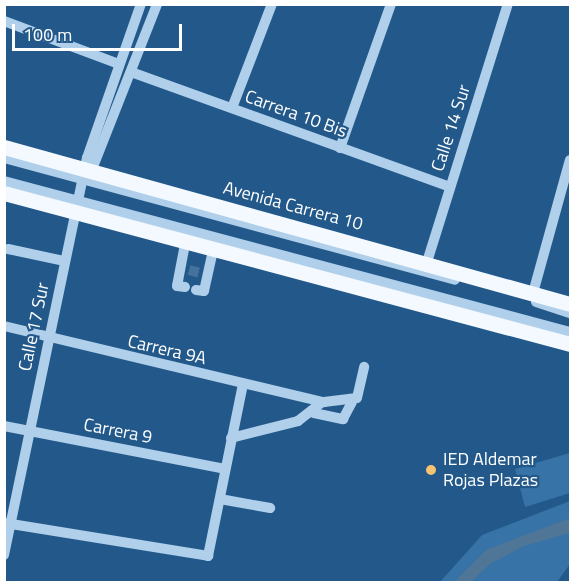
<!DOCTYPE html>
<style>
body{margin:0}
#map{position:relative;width:575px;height:587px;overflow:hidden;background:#23598a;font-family:"Titillium Web",sans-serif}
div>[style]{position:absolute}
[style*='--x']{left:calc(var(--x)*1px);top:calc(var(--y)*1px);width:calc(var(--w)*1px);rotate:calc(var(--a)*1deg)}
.green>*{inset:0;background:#3773a7}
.water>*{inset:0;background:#4f7597}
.minor-tunnel>*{height:10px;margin-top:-5px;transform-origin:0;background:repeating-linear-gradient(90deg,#44729c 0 10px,transparent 0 15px)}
.minor>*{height:10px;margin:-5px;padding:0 5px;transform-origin:5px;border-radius:5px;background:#afcfea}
.major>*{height:15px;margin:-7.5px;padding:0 7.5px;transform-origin:7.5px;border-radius:7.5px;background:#f3f9fe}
.dots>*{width:16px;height:16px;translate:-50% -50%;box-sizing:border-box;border:3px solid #23598a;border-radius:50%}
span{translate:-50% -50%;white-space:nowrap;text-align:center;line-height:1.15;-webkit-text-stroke:4.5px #23598a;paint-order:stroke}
.street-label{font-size:18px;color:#fff}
.poi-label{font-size:18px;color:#fff}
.left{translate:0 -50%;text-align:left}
.frame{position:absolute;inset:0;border:6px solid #fff;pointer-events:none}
.scale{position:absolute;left:12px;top:24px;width:170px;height:27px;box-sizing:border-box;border:3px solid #fff;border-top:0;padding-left:8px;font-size:18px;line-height:21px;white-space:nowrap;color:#fff;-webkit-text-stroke:4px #23598a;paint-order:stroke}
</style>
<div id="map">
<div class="green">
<i style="clip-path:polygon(570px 453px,570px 493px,525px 507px,515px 469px)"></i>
<i style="clip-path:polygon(570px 501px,570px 564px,557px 582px,440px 582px,482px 535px)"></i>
</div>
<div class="water">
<i style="clip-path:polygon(570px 518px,570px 533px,524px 546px,490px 564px,471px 582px,454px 582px,486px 550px)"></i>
</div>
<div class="minor-tunnel">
<i style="--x:189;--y:270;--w:11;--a:15"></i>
</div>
<div class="minor">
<i style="--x:4;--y:21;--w:123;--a:20.5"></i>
<i style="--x:131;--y:72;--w:339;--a:19.8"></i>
<i style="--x:232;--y:108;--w:111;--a:-69"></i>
<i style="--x:340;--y:148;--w:153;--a:-70.5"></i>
<i style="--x:4;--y:158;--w:467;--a:15.1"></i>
<i style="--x:89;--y:177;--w:186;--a:-68.5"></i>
<i style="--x:4;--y:181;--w:586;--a:14.94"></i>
<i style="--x:8;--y:249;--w:57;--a:12.1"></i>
<i style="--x:427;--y:262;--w:270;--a:-72.6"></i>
<i style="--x:185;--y:287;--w:8;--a:-173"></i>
<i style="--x:177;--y:286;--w:48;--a:-79.2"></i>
<i style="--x:196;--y:290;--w:8;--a:7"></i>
<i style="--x:204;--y:291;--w:46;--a:-77.5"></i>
<i style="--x:533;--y:293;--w:138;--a:-74.5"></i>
<i style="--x:536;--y:302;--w:36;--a:18"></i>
<i style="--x:4;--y:326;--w:329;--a:13.4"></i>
<i style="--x:324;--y:402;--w:33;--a:-7"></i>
<i style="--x:357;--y:398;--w:32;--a:-77"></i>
<i style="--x:314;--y:413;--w:30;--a:12"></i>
<i style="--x:343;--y:419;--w:19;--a:-62"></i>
<i style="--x:4;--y:426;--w:225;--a:11"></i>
<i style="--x:231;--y:438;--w:69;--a:-14.2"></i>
<i style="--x:298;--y:421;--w:31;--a:-38"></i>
<i style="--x:220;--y:499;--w:51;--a:10.2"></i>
<i style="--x:5;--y:523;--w:206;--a:9.2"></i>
<i style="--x:208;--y:556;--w:176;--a:-78.5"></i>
<i style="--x:4;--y:555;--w:406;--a:-78.2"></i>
<i style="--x:87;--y:158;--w:163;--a:-70.7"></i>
</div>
<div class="major">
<i style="--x:4;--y:147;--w:587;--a:15.5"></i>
<i style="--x:4;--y:193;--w:586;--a:14.94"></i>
</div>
<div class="dots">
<i style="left:431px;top:470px;background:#f6c372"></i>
</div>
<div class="street-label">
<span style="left:296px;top:114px;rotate:20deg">Carrera 10 Bis</span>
<span style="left:451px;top:128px;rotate:-72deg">Calle 14 Sur</span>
<span style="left:293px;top:206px;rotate:15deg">Avenida Carrera 10</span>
<span style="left:34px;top:327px;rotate:-78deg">Calle 17 Sur</span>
<span style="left:167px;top:350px;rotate:13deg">Carrera 9A</span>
<span style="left:118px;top:431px;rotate:11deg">Carrera 9</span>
</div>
<div class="poi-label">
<span class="left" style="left:443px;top:470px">IED Aldemar<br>Rojas Plazas</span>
</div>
<div class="frame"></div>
<div class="scale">100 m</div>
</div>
